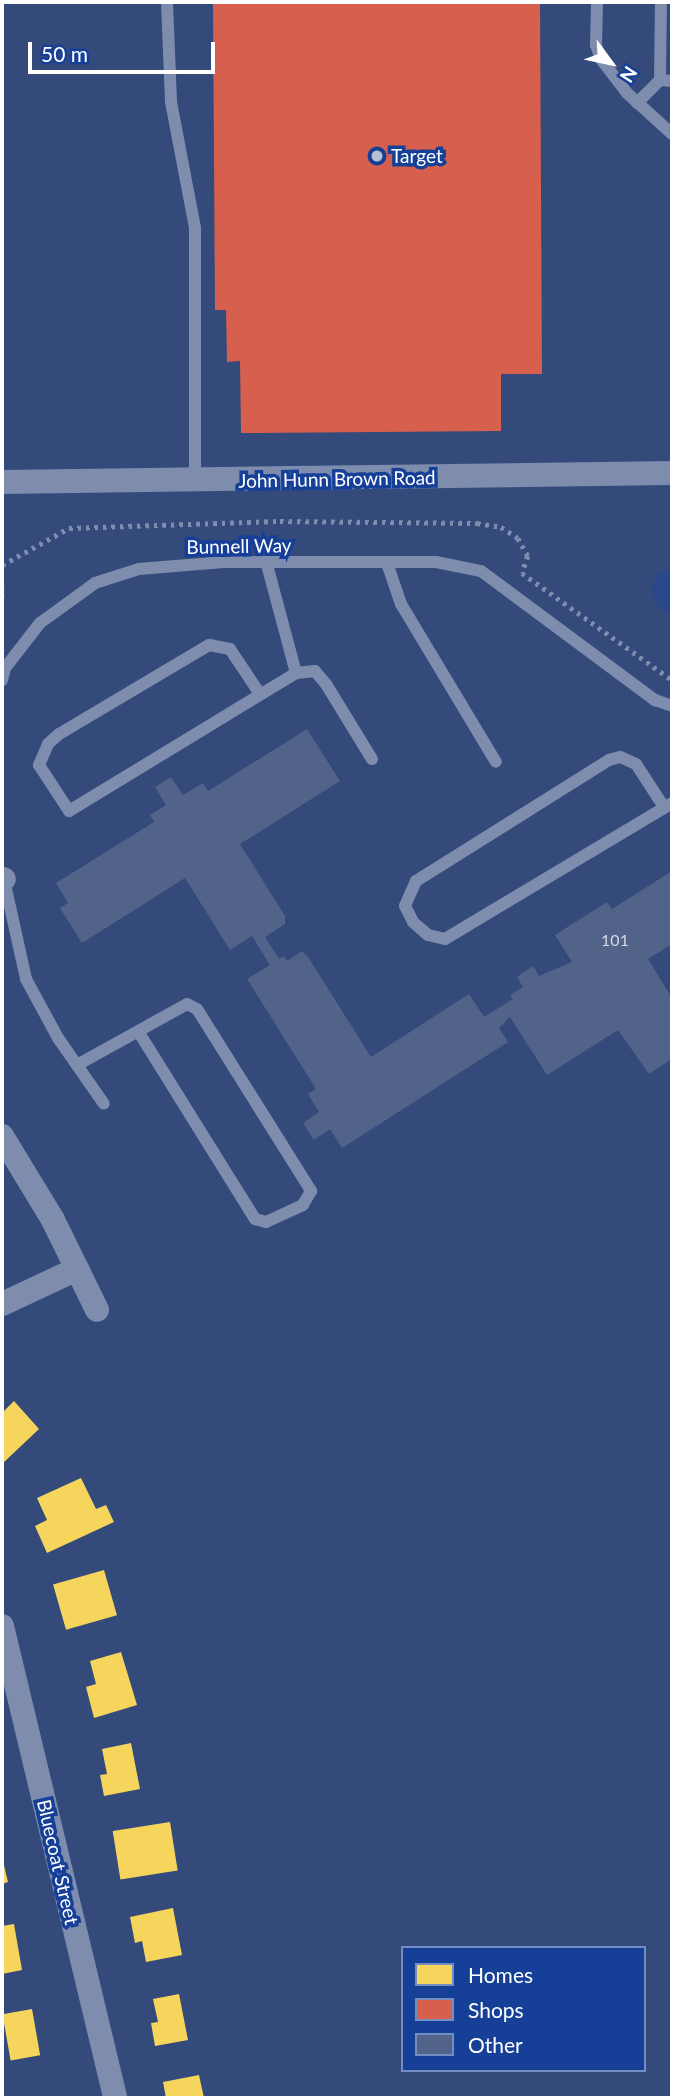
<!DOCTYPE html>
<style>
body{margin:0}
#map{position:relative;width:674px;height:2100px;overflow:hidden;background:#334a7b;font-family:Lato,sans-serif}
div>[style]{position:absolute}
.water>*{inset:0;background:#2a4789}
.homes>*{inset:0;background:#f6d55c;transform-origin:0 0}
.shops>*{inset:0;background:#d6604d}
.building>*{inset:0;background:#516389}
.path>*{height:4.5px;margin-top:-2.25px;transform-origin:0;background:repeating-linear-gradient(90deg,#7e8cad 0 3.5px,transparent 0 8.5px)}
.lane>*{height:12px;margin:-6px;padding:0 6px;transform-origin:6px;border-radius:6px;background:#7e8cad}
.street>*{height:24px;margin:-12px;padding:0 12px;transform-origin:12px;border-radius:12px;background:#7e8cad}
.dots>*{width:19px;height:19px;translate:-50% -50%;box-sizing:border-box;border:4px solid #164098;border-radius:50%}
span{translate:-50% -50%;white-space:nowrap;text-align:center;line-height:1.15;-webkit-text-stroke:7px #164098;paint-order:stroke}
.number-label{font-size:16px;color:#d4d8e2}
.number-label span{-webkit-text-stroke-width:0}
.poi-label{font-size:19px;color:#fff}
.left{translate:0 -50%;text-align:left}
.street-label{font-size:19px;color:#fff}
.frame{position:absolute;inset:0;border:4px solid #fff;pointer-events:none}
.legend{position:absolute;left:401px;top:1946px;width:245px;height:126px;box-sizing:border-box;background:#164098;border:2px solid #738cc1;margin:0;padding:9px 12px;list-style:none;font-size:21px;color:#fff}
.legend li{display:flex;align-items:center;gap:14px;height:35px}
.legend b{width:35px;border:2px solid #738cc1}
.north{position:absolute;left:576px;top:28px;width:70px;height:70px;-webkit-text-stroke:5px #164098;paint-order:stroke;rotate:123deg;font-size:19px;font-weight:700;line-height:28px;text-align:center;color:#fff}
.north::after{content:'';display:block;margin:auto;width:24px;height:32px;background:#fff;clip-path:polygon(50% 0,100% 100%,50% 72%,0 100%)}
.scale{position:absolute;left:28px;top:42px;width:187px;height:32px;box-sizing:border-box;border:4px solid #fff;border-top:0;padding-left:9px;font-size:21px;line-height:24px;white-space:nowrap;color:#fff;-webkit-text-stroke:5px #164098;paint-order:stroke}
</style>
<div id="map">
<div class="water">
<i style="clip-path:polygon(672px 568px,672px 615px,659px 607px,651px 590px,658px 574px)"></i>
</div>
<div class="homes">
<i style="clip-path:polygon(14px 1401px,39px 1429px,2px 1464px,2px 1413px)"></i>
<i style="clip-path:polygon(81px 1478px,96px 1509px,106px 1505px,114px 1522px,47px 1553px,35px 1526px,47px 1520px,37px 1498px)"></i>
<i style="left:104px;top:1570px;width:47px;height:53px;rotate:74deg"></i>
<i style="clip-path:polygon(121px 1652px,137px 1705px,94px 1718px,86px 1687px,96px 1684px,90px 1661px)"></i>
<i style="clip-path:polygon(131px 1743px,140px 1789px,104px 1796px,100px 1775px,107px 1774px,102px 1749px)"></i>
<i style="left:170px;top:1822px;width:49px;height:58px;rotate:81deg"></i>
<i style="clip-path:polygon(2px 1857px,8px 1882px,2px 1884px)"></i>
<i style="clip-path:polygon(173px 1908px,182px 1955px,146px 1962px,142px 1941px,135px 1943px,130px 1917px)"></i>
<i style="clip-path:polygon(14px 1924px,22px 1970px,2px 1974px,2px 1926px)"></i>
<i style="clip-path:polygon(179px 1994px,188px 2040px,155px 2046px,151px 2023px,158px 2022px,153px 1999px)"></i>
<i style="left:32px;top:2009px;width:47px;height:30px;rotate:80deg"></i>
<i style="clip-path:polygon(199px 2075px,204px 2098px,166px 2098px,163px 2082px)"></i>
</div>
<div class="shops">
<i style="clip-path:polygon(213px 2px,540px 2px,542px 374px,501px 374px,501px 431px,241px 433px,240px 361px,227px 362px,226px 310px,215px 310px)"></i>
</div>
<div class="building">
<i style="clip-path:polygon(307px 729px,340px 781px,240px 844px,285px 916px,285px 924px,265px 937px,279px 959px,284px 956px,287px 961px,302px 951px,308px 957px,371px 1057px,469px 994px,484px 1017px,513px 999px,510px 995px,523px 987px,517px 977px,533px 966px,539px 976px,572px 962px,555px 935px,607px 902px,612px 909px,672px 871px,672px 944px,648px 959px,672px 998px,672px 1059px,649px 1074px,618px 1030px,547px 1075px,510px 1017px,499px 1028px,508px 1042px,342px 1148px,330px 1129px,314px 1140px,303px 1123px,319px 1112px,308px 1094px,316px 1089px,247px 979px,270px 965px,252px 936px,230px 950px,185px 878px,82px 943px,60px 908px,68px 903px,56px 883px,154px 822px,150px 815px,166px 805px,155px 787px,171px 777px,183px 795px,203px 783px,208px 791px)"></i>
</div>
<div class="path">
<i style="left:2px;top:565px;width:77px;rotate:-28.9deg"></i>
<i style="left:69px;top:528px;width:211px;rotate:-1.9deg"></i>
<i style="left:280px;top:521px;width:197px;rotate:0.6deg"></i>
<i style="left:477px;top:523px;width:24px;rotate:9deg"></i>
<i style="left:501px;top:527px;width:20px;rotate:33deg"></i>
<i style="left:518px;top:538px;width:21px;rotate:61deg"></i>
<i style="left:528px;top:556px;width:18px;rotate:109deg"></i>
<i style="left:522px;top:573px;width:184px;rotate:35.5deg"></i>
<i style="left:2px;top:585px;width:12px;rotate:90deg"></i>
</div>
<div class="lane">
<i style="left:167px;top:2px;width:100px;rotate:87.7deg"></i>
<i style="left:171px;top:102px;width:128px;rotate:79.2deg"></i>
<i style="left:195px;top:228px;width:253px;rotate:90deg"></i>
<i style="left:597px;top:2px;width:43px;rotate:91.3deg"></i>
<i style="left:596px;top:45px;width:15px;rotate:70deg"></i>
<i style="left:601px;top:59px;width:43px;rotate:52.6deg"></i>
<i style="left:627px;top:93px;width:61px;rotate:42.3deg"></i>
<i style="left:660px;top:80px;width:78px;rotate:-89.3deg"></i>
<i style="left:637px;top:103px;width:33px;rotate:-45deg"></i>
<i style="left:660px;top:80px;width:12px;rotate:5deg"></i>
<i style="left:387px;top:563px;width:43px;rotate:71.1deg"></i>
<i style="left:401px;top:604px;width:184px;rotate:59deg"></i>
<i style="left:296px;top:673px;width:19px;rotate:-6deg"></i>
<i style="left:315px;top:671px;width:17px;rotate:50deg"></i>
<i style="left:326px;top:684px;width:88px;rotate:58.5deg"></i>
<i style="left:2px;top:680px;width:12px;rotate:-76deg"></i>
<i style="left:5px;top:668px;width:57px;rotate:-52.1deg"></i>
<i style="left:40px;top:623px;width:68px;rotate:-36deg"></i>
<i style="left:95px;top:583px;width:46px;rotate:-17.7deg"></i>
<i style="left:139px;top:569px;width:85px;rotate:-4.7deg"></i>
<i style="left:224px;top:562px;width:212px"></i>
<i style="left:436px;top:562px;width:46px;rotate:11.3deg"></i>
<i style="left:481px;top:571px;width:217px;rotate:36.6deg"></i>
<i style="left:655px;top:700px;width:18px;rotate:19deg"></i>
<i style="left:260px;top:694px;width:54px;rotate:-123.7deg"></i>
<i style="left:230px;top:649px;width:21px;rotate:-169deg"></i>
<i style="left:209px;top:645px;width:174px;rotate:149.3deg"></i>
<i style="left:59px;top:734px;width:15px;rotate:138deg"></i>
<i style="left:48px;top:744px;width:23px;rotate:113deg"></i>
<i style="left:39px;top:765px;width:55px;rotate:56.9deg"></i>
<i style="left:69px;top:811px;width:266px;rotate:-31.3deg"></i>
<i style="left:296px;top:673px;width:112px;rotate:-105deg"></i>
<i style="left:664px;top:807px;width:51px;rotate:-123.1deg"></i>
<i style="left:636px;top:764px;width:17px;rotate:-156deg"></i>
<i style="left:620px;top:757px;width:11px;rotate:165deg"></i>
<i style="left:609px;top:760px;width:228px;rotate:147.9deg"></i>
<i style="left:416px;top:881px;width:27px;rotate:114deg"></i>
<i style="left:405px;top:906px;width:18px;rotate:63deg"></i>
<i style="left:413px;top:922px;width:20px;rotate:41deg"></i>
<i style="left:428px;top:935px;width:17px;rotate:13deg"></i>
<i style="left:445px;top:939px;width:265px;rotate:-30.9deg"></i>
<i style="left:3px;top:875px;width:107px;rotate:77.5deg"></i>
<i style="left:26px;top:979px;width:67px;rotate:61.5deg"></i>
<i style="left:58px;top:1038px;width:80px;rotate:55.1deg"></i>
<i style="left:77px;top:1065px;width:126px;rotate:-29deg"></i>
<i style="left:187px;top:1004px;width:11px;rotate:27deg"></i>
<i style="left:197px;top:1009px;width:215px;rotate:57.9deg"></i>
<i style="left:311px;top:1191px;width:16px;rotate:120deg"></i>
<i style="left:303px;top:1205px;width:41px;rotate:155.3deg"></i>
<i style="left:266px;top:1222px;width:11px;rotate:-165deg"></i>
<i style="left:255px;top:1219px;width:221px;rotate:-121.9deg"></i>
</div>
<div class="street">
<i style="left:2px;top:482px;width:670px;rotate:-0.77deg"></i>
<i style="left:2px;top:880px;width:2px;rotate:-27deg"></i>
<i style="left:2px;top:1136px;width:98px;rotate:58.7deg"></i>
<i style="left:53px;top:1220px;width:100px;rotate:63.9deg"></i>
<i style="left:2px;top:1304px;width:83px;rotate:-25deg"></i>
<i style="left:2px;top:1626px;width:485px;rotate:76.5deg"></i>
</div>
<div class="dots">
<i style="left:377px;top:156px;background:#b8c0d1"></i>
</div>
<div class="number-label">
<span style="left:615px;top:940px">101</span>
</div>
<div class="poi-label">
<span class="left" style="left:391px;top:156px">Target</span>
</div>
<div class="street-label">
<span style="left:337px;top:479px;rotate:-1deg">John Hunn Brown Road</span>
<span style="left:239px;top:546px;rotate:-1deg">Bunnell Way</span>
<span style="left:58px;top:1862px;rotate:77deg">Bluecoat Street</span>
</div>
<div class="frame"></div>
<ul class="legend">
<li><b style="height:19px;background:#f6d55c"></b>Homes</li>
<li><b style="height:19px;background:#d6604d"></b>Shops</li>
<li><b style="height:19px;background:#516389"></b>Other</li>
</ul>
<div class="north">N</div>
<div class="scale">50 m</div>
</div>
